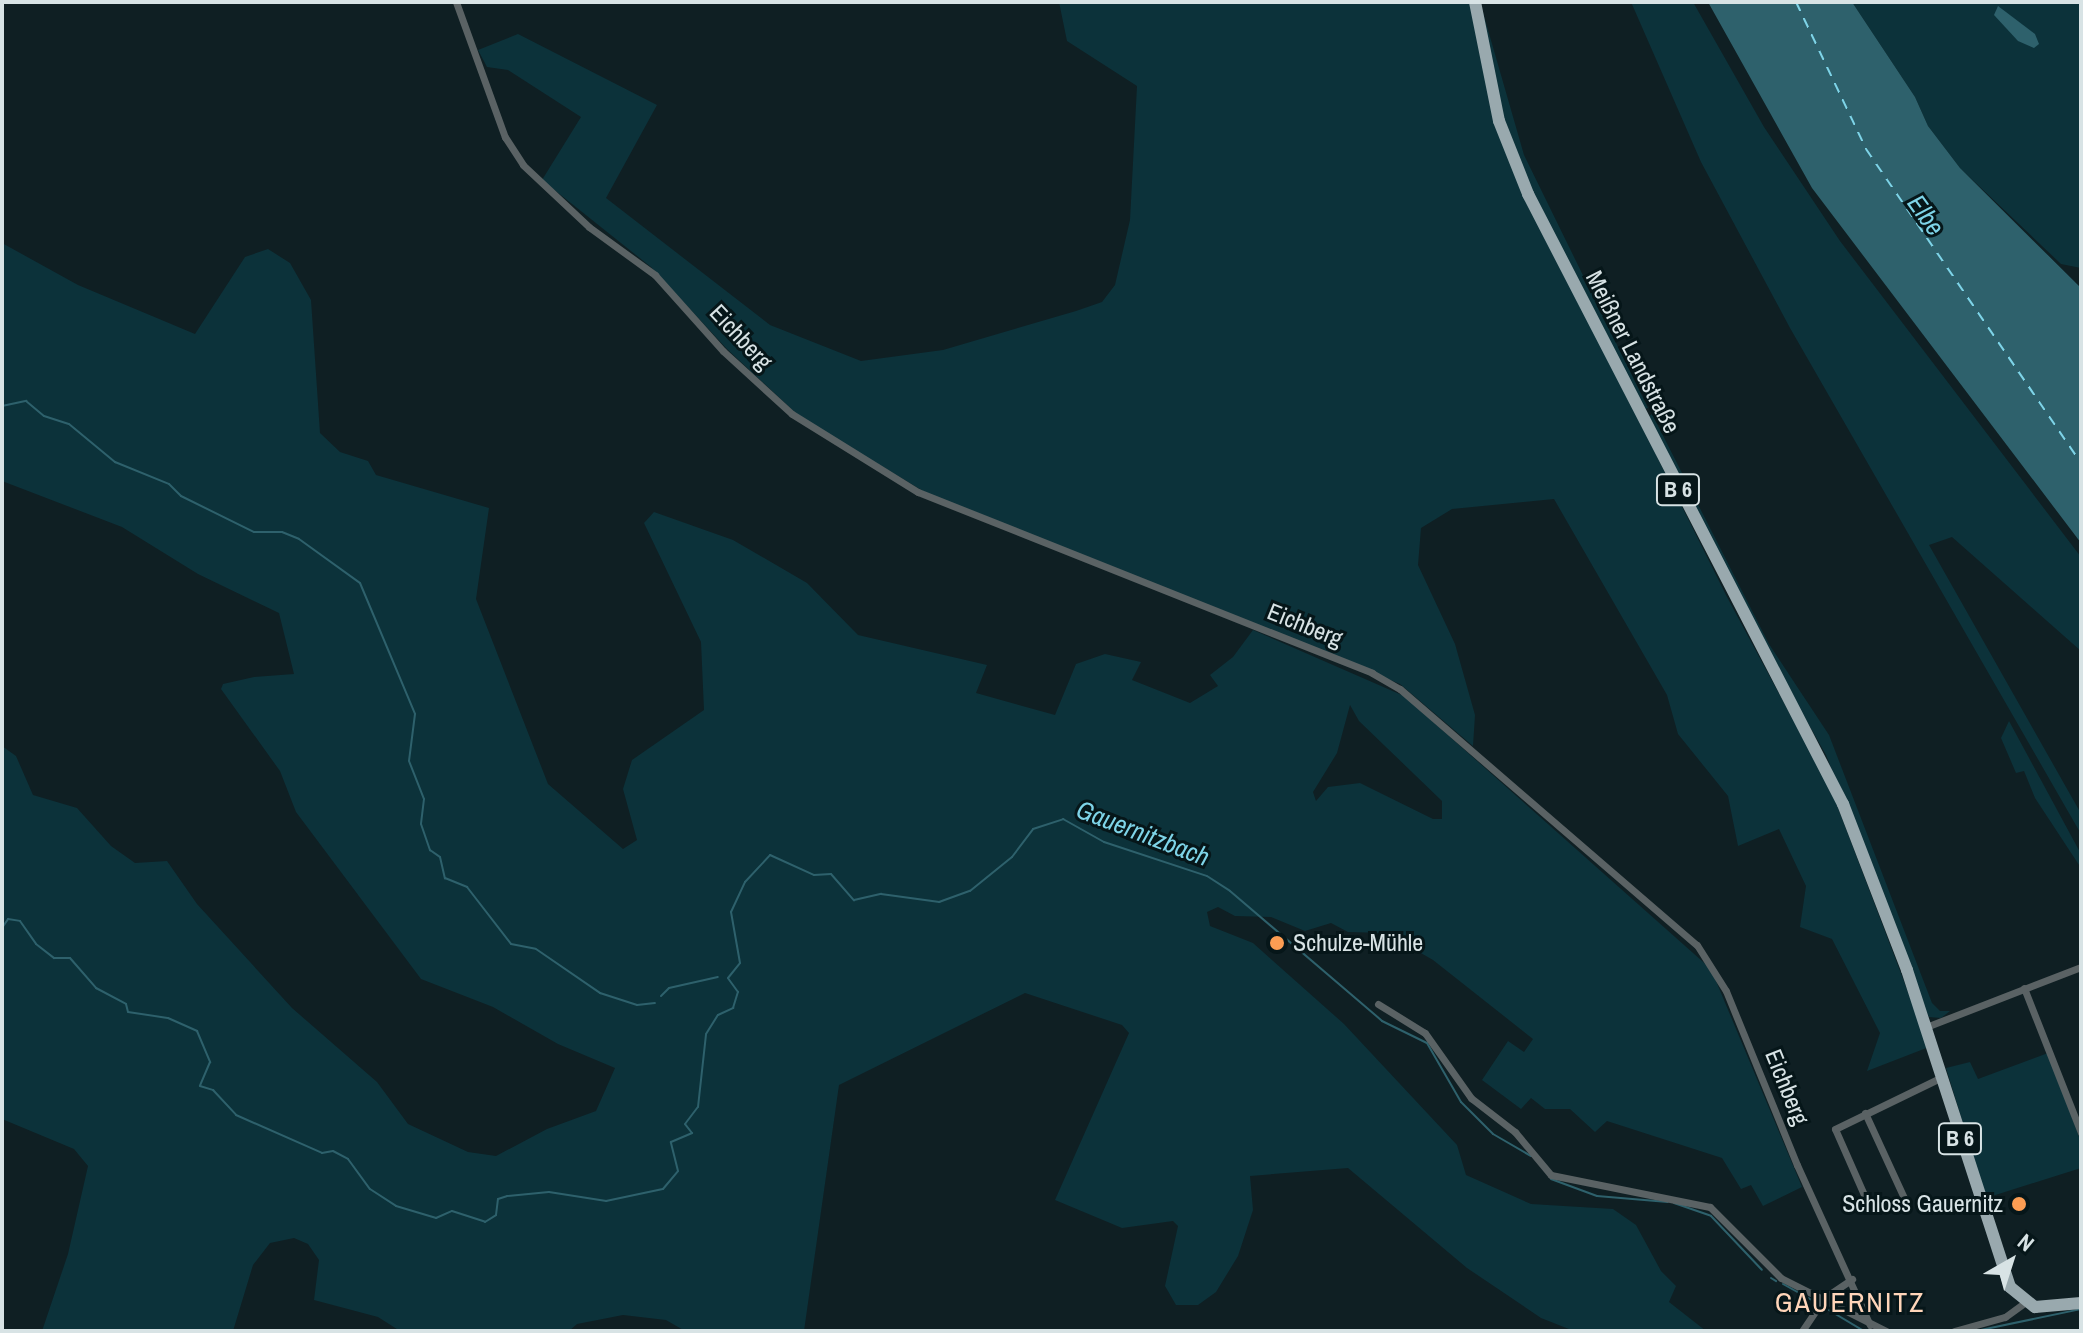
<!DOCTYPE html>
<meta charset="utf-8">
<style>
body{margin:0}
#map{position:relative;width:2083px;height:1333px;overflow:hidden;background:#0f1f23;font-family:"Archivo Narrow",sans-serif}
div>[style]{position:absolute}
.green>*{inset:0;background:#0c323a}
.water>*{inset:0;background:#2e616c}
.stream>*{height:2px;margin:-1px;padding:0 1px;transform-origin:1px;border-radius:1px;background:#2e616c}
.ferry>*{height:2px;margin-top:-1px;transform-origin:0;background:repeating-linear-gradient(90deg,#7ed4e8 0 10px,transparent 0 18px)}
.street>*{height:7px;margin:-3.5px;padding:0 3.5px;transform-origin:3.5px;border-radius:3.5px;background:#5a6264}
.primary>*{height:12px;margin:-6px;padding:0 6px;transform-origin:6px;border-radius:6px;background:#99a9ae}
.dots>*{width:22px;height:22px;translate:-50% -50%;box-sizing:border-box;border:4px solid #061619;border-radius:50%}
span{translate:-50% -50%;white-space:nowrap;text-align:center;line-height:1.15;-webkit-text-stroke:6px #061619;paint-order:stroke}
.shield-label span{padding:2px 6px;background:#061619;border:2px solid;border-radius:6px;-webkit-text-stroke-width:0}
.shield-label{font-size:22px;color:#d8e3e5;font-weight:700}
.street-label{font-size:24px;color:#d8e3e5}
.poi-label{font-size:24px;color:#d8e3e5}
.left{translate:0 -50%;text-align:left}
.right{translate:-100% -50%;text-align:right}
.water-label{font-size:26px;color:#7ed4e8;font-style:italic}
.quarter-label{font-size:28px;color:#ffd5b9;letter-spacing:2px}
.frame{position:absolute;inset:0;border:4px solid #d8e3e5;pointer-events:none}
.north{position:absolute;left:1971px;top:1221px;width:80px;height:80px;-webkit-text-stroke:6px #061619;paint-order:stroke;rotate:39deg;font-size:22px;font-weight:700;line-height:32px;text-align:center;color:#d8e3e5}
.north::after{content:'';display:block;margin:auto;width:28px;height:36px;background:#d8e3e5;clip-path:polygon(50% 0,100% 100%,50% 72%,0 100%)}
</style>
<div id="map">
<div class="green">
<i style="clip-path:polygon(1059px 2px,1470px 2px,1504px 149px,1727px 597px,1832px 792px,1929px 1047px,1867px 1071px,1880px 1033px,1832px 939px,1800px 927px,1806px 886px,1779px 829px,1738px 846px,1728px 796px,1678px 734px,1667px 695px,1554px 499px,1452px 509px,1421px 528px,1418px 565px,1455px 644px,1475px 715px,1473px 746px,1400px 684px,928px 494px,800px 417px,727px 349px,651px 267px,542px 180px,581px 117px,508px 70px,487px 67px,478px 50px,518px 34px,657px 105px,606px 198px,770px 325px,861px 361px,943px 350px,1076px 311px,1102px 302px,1115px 285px,1130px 220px,1137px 86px,1067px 41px)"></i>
<i style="clip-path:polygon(1480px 2px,1524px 155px,1648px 408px,1644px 409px,1537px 203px,1504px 120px)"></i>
<i style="clip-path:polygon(1631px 2px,1693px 2px,1764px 127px,1840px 241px,2081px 557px,2081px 651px,1952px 537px,1929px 545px,2079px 810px,2081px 834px,1790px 328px,1701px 162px)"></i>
<i style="clip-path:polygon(1852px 2px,2081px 2px,2081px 268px,2061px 264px,1960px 168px,1928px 126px,1915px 97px)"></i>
<i style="clip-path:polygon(evenodd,2px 243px,78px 285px,195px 334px,245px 257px,268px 249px,290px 263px,311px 300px,320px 433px,340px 452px,368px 461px,376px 475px,489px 508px,476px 599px,548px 784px,623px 849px,637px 840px,623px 789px,632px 760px,704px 710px,701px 642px,644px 523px,654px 512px,733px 540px,807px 583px,858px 635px,987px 665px,976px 693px,1055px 715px,1076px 664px,1105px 654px,1141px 662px,1132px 680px,1190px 703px,1218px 686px,1210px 675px,1233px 657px,1253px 630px,1404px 696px,1711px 969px,1802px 1187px,1763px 1206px,1751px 1185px,1741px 1189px,1722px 1158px,1607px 1121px,1595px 1132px,1570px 1109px,1545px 1109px,1531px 1098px,1521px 1109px,1482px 1080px,1508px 1041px,1524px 1052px,1533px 1039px,1433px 960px,1386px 933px,1348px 932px,1331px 923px,1305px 931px,1271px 917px,1235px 916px,1218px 907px,1207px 912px,1210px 926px,1253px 943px,1344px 1024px,1457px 1145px,1466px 1175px,1531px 1204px,1613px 1209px,1636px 1225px,1661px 1271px,1676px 1286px,1669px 1302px,1706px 1331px,1574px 1331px,1541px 1318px,1467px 1268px,1348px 1168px,1250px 1176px,1253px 1210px,1238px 1256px,1216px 1292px,1198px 1305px,1176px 1305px,1165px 1286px,1178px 1226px,1173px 1221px,1122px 1228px,1055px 1200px,1129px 1033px,1122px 1025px,1025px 993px,839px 1085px,804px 1331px,685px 1331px,666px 1320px,623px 1315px,577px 1324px,569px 1331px,400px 1331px,378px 1317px,314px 1300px,319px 1260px,308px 1244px,294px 1238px,270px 1243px,253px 1265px,233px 1331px,42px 1331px,68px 1254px,88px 1166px,74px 1149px,2px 1119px,2px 746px,16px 756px,33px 795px,77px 808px,111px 846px,135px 863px,167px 861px,197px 904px,292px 1008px,377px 1082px,408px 1124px,468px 1152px,496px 1156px,547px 1129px,596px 1111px,615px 1068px,558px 1044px,493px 1007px,421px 979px,296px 812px,280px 771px,221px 689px,223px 684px,254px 677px,294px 674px,279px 613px,198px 574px,122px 527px,2px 481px,2px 243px,1350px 705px,1359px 721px,1442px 801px,1442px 819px,1433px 819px,1360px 783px,1328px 787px,1316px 801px,1313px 792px,1337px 753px,1350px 705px)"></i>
<i style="clip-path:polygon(1652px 414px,1769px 644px,1829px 735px,1932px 1003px,1940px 1011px,1950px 1011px,1941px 1018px,1929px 1017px,1925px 1009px,1826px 755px,1762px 642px,1648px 417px)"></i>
<i style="clip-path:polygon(2009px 721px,2081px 854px,2081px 868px,2035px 798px,2024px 771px,2016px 773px,2001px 738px)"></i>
<i style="clip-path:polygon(2048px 1053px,2081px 1142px,2081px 1168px,1986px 1198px,1946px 1068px,1970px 1062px,1978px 1079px)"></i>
</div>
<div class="water">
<i style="clip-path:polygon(1708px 2px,1852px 2px,1915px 97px,1928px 126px,1960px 168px,2081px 288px,2081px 543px,1812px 188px)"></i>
<i style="clip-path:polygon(1998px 6px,2035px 34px,2039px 44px,2034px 48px,2018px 41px,1994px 15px)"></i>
</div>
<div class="stream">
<i style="left:2px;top:406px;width:25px;rotate:-12deg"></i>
<i style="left:26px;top:401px;width:23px;rotate:40deg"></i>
<i style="left:44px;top:416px;width:26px;rotate:18deg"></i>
<i style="left:69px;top:424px;width:60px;rotate:39.6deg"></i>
<i style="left:115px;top:462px;width:58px;rotate:22.2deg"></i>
<i style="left:169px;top:484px;width:17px;rotate:45deg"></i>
<i style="left:181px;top:496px;width:81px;rotate:26.3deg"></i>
<i style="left:254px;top:532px;width:28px"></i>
<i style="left:282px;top:532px;width:18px;rotate:22deg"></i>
<i style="left:299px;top:539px;width:75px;rotate:35.8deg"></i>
<i style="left:360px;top:583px;width:142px;rotate:67.2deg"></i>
<i style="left:415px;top:714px;width:47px;rotate:97.3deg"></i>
<i style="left:409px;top:761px;width:41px;rotate:68.5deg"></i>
<i style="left:424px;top:799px;width:25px;rotate:97deg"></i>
<i style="left:421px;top:824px;width:28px;rotate:71deg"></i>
<i style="left:430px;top:850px;width:12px;rotate:35deg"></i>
<i style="left:440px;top:857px;width:22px;rotate:77deg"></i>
<i style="left:445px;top:878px;width:24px;rotate:22deg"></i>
<i style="left:467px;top:887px;width:72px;rotate:52.3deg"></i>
<i style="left:511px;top:944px;width:25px;rotate:11deg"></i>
<i style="left:536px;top:949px;width:78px;rotate:34.5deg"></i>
<i style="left:600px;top:993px;width:39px;rotate:18deg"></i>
<i style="left:637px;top:1005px;width:18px;rotate:-6deg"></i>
<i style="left:2px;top:928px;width:11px;rotate:-56deg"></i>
<i style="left:8px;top:919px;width:12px;rotate:9deg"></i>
<i style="left:20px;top:921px;width:28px;rotate:55deg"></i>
<i style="left:36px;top:944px;width:23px;rotate:38deg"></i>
<i style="left:54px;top:958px;width:16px"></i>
<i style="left:70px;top:958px;width:40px;rotate:49deg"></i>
<i style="left:96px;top:988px;width:34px;rotate:28deg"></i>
<i style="left:126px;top:1004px;width:8px;rotate:76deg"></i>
<i style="left:128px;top:1012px;width:40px;rotate:8.5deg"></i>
<i style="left:168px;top:1018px;width:32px;rotate:24deg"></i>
<i style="left:197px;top:1031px;width:34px;rotate:67deg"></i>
<i style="left:210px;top:1062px;width:26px;rotate:113deg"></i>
<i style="left:200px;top:1086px;width:14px;rotate:17deg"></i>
<i style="left:213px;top:1090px;width:34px;rotate:47deg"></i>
<i style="left:236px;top:1115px;width:94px;rotate:23.8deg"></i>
<i style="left:322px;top:1153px;width:11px;rotate:-10deg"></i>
<i style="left:333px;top:1151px;width:17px;rotate:28deg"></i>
<i style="left:348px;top:1159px;width:37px;rotate:54deg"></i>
<i style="left:370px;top:1189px;width:31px;rotate:33deg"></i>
<i style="left:396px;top:1206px;width:42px;rotate:16.7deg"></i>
<i style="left:436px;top:1218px;width:17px;rotate:-24deg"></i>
<i style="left:452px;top:1211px;width:35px;rotate:18deg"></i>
<i style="left:485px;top:1222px;width:13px;rotate:-32deg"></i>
<i style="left:496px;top:1215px;width:16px;rotate:-83deg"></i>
<i style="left:498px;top:1199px;width:9px;rotate:-18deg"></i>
<i style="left:507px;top:1196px;width:42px;rotate:-5.4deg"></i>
<i style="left:549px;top:1192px;width:58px;rotate:9deg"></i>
<i style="left:606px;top:1201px;width:58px;rotate:-11.9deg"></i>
<i style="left:663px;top:1189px;width:23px;rotate:-50deg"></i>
<i style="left:678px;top:1171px;width:30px;rotate:-104deg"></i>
<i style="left:671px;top:1142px;width:23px;rotate:-23deg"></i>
<i style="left:692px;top:1133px;width:11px;rotate:-128deg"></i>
<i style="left:685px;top:1124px;width:21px;rotate:-53deg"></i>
<i style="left:698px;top:1107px;width:73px;rotate:-83.7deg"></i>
<i style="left:706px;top:1034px;width:22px;rotate:-58deg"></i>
<i style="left:718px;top:1015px;width:17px;rotate:-25deg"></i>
<i style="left:733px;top:1008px;width:17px;rotate:-73deg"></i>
<i style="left:738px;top:992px;width:17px;rotate:-126deg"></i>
<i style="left:728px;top:978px;width:19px;rotate:-51deg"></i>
<i style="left:740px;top:963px;width:52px;rotate:-100deg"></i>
<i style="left:731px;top:912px;width:33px;rotate:-65deg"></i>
<i style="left:745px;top:882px;width:37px;rotate:-47deg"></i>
<i style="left:770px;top:855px;width:48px;rotate:24.4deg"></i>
<i style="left:814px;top:875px;width:17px;rotate:-3deg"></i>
<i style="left:831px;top:874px;width:35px;rotate:49deg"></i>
<i style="left:854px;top:900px;width:28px;rotate:-13deg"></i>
<i style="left:881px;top:894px;width:59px;rotate:7.9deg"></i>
<i style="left:939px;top:902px;width:33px;rotate:-20deg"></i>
<i style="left:970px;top:891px;width:54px;rotate:-39deg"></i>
<i style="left:1012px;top:857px;width:35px;rotate:-53deg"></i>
<i style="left:1033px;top:829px;width:32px;rotate:-18deg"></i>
<i style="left:1063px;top:819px;width:47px;rotate:29.3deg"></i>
<i style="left:1104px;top:842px;width:108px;rotate:18.3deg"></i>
<i style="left:1207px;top:876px;width:27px;rotate:33deg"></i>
<i style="left:1230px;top:891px;width:200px;rotate:40.5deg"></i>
<i style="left:1382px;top:1021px;width:50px;rotate:26.1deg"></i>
<i style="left:1427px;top:1043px;width:68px;rotate:60deg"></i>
<i style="left:1461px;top:1102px;width:45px;rotate:45deg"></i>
<i style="left:1493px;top:1134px;width:44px;rotate:30.1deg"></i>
<i style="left:661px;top:996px;width:11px;rotate:-45deg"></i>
<i style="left:669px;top:988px;width:50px;rotate:-12.7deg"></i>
<i style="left:1551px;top:1179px;width:49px;rotate:20.3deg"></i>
<i style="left:1597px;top:1196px;width:71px;rotate:4.8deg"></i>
<i style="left:1674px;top:1203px;width:39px;rotate:19deg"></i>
<i style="left:1711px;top:1216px;width:74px;rotate:46.6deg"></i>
<i style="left:1771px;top:1278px;width:6px;rotate:31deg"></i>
<i style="left:1783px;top:1284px;width:39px;rotate:29deg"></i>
<i style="left:1822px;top:1306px;width:49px;rotate:30.8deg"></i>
<i style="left:1976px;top:1331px;width:107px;rotate:-11.8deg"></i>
</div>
<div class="ferry">
<i style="left:1796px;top:2px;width:163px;rotate:64.5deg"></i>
<i style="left:1866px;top:149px;width:381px;rotate:55.6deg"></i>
</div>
<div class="street">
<i style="left:456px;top:2px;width:144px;rotate:70.1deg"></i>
<i style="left:505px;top:137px;width:33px;rotate:57deg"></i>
<i style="left:523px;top:165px;width:91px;rotate:43.2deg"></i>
<i style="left:589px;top:227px;width:82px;rotate:36deg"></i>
<i style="left:655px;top:275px;width:102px;rotate:48.2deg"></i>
<i style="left:723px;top:351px;width:93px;rotate:42.4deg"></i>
<i style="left:792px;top:414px;width:148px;rotate:31.8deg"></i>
<i style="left:918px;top:492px;width:489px;rotate:21.7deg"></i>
<i style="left:1372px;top:673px;width:32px;rotate:30deg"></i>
<i style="left:1400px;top:689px;width:392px;rotate:40.8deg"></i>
<i style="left:1697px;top:945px;width:54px;rotate:57.8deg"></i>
<i style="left:1726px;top:991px;width:188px;rotate:67.8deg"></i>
<i style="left:1797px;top:1165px;width:176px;rotate:65.5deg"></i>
<i style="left:2024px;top:988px;width:156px;rotate:68.5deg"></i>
<i style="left:1378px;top:1004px;width:55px;rotate:31.7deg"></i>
<i style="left:1425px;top:1033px;width:80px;rotate:54.7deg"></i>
<i style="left:1471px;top:1098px;width:56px;rotate:37.7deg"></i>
<i style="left:1515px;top:1132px;width:56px;rotate:50.1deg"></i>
<i style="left:1551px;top:1175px;width:162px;rotate:11.4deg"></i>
<i style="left:1710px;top:1207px;width:100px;rotate:45deg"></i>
<i style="left:1781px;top:1278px;width:118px;rotate:26.8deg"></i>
<i style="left:1926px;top:1027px;width:166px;rotate:-21.2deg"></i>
<i style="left:1865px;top:1113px;width:96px;rotate:65.3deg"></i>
<i style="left:1869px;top:1206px;width:84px;rotate:-113.8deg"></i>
<i style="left:1835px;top:1129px;width:119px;rotate:-25.9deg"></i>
<i style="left:1802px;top:1331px;width:40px;rotate:-56deg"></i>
<i style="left:1824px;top:1298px;width:34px;rotate:-34deg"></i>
<i style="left:1954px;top:1331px;width:53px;rotate:-15.4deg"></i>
<i style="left:2005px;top:1317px;width:24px;rotate:-36deg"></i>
</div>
<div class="primary">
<i style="left:1475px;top:2px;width:121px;rotate:78.6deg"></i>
<i style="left:1499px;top:121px;width:79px;rotate:68.3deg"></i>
<i style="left:1528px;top:194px;width:687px;rotate:62.69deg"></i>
<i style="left:1843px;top:804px;width:178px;rotate:68.9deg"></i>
<i style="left:1907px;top:970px;width:333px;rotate:72deg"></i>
<i style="left:2010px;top:1287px;width:32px;rotate:39deg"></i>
<i style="left:2035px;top:1307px;width:46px;rotate:-5deg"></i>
</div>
<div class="dots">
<i style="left:1277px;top:943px;background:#fc9d53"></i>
<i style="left:2019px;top:1204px;background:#fc9d53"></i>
</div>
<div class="shield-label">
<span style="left:1678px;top:490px">B 6</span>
<span style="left:1960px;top:1139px">B 6</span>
</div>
<div class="street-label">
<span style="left:741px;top:337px;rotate:47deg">Eichberg</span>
<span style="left:1633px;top:352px;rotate:63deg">Meißner Landstraße</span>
<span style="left:1305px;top:625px;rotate:22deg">Eichberg</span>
<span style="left:1787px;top:1087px;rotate:68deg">Eichberg</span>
</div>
<div class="poi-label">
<span class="left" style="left:1293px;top:943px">Schulze-Mühle</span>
<span class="right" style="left:2003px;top:1204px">Schloss Gauernitz</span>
</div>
<div class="water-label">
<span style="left:1926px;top:215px;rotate:54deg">Elbe</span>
<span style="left:1143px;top:833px;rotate:21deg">Gauernitzbach</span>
</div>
<div class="quarter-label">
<span style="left:1850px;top:1302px">GAUERNITZ</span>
</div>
<div class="frame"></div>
<div class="north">N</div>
</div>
